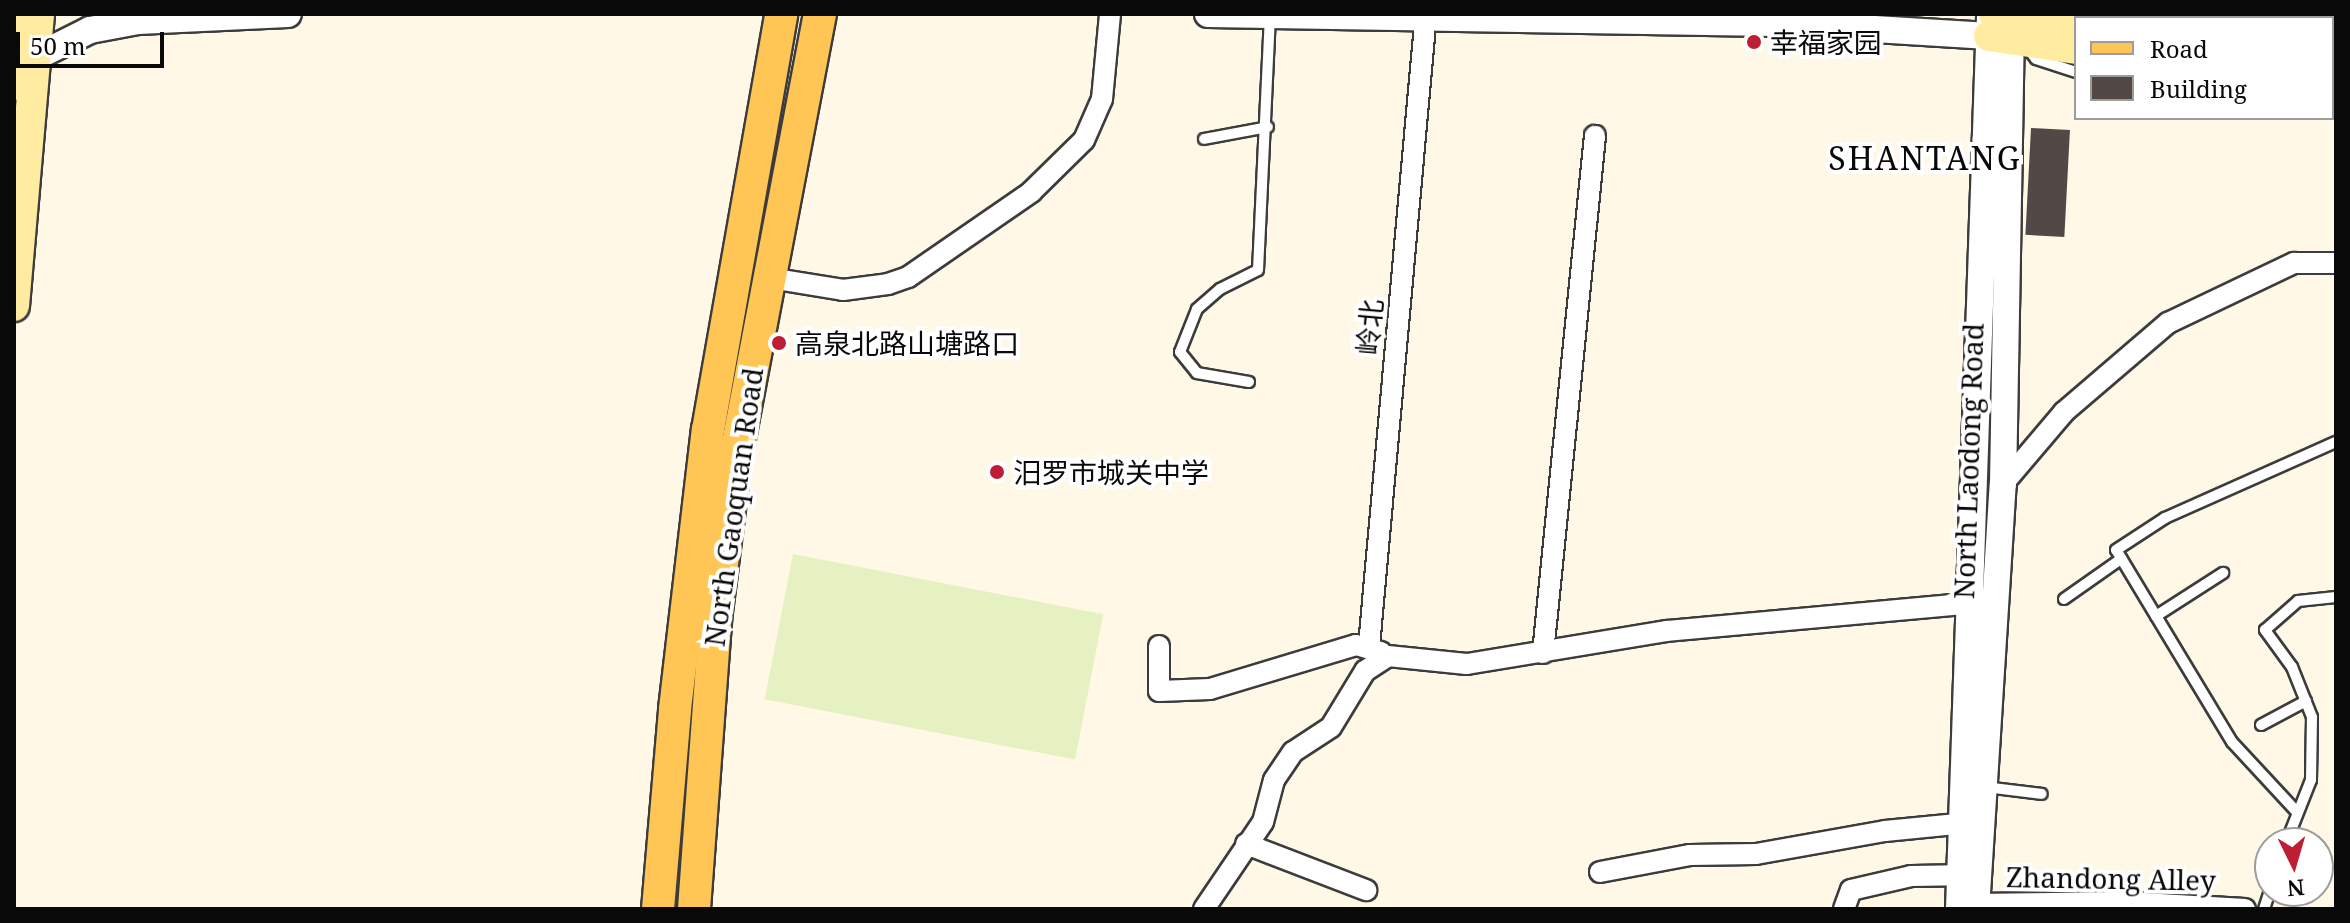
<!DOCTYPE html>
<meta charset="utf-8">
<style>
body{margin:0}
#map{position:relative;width:2350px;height:923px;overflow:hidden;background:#fff8e6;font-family:"Noto Serif","Noto Sans SC",serif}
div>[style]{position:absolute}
.pitch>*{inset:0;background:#e5f1c1;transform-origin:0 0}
.building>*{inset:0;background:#524946;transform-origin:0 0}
.roads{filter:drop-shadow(2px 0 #3c3c3c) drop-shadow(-2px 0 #3c3c3c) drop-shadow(0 2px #3c3c3c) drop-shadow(0 -2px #3c3c3c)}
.service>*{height:10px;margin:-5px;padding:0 5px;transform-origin:5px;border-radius:5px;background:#fff}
.minor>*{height:20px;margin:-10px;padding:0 10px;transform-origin:10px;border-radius:10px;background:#fff}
.tertiary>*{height:26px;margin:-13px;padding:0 13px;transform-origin:13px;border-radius:13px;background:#fff}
.secondary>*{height:30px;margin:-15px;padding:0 15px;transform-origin:15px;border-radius:15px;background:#ffeca1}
.primary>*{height:32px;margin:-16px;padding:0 16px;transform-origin:16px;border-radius:16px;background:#ffc656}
.dots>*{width:22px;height:22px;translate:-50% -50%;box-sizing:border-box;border:4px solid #fff;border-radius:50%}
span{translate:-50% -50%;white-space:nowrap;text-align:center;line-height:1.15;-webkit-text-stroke:8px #fff;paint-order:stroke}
.poi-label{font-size:28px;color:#090909}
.left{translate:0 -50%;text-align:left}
.street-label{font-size:28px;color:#090909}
.quarter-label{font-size:32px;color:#090909;letter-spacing:2px}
.frame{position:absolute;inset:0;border:16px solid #090909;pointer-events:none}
.legend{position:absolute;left:2074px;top:16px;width:260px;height:104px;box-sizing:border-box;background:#fff;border:2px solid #9d9d9d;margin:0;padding:10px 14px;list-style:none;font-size:24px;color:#090909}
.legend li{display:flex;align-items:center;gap:16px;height:40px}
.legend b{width:40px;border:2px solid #9d9d9d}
.north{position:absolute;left:2254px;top:827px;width:80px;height:80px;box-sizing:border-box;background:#fff;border:2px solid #9d9d9d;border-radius:50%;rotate:175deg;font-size:22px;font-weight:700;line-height:32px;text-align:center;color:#090909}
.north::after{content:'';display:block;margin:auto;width:28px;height:36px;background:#be1d34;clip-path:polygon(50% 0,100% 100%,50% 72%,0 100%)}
.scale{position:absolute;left:16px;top:32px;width:148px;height:36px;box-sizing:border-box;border:4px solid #090909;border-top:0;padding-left:10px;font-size:24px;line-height:28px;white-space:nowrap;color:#090909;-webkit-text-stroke:6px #fff;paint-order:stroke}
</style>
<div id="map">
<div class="pitch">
<i style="left:793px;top:554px;width:316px;height:148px;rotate:11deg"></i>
</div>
<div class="building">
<i style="left:2031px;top:128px;width:39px;height:107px;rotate:3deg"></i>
</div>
<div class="roads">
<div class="service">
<i style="left:2187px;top:14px;width:31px;rotate:7deg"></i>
<i style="left:2332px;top:33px;width:4px"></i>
<i style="left:2029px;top:50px;width:11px;rotate:52deg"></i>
<i style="left:2036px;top:59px;width:42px;rotate:18deg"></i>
<i style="left:2332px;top:109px;width:4px;rotate:14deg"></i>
<i style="left:1204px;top:139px;width:65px;rotate:-10.6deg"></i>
<i style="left:1249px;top:382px;width:53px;rotate:-170.2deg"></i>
<i style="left:1197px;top:373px;width:27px;rotate:-129deg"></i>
<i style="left:1180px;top:352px;width:46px;rotate:-68.4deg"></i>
<i style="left:1197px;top:309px;width:30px;rotate:-41deg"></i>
<i style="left:1220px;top:289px;width:42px;rotate:-26.6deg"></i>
<i style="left:1258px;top:270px;width:253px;rotate:-87.3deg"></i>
<i style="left:2064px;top:599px;width:70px;rotate:-35.1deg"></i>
<i style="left:2156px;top:616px;width:80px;rotate:-32.7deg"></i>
<i style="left:2261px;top:725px;width:51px;rotate:-28.1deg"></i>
<i style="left:1985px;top:787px;width:57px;rotate:7deg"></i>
<i style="left:2296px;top:811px;width:94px;rotate:-132.8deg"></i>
<i style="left:2232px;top:742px;width:224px;rotate:-121.1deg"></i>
<i style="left:2116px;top:550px;width:59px;rotate:-33.1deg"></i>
<i style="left:2165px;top:518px;width:187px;rotate:-24deg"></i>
<i style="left:2286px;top:843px;width:68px;rotate:-68.4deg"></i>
<i style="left:2311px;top:780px;width:63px;rotate:-89.1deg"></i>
<i style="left:2312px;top:717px;width:54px;rotate:-111.8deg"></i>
<i style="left:2292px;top:667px;width:46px;rotate:-126.1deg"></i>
<i style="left:2265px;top:630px;width:44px;rotate:-41.3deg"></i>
<i style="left:2298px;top:601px;width:38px;rotate:-6deg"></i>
<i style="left:2264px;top:909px;width:19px;rotate:-72deg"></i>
</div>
<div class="minor">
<i style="left:770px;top:278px;width:74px;rotate:9.3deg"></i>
<i style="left:843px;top:290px;width:45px;rotate:-7.6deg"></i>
<i style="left:888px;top:284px;width:21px;rotate:-19deg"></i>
<i style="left:908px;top:277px;width:150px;rotate:-34.6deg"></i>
<i style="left:1031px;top:192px;width:74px;rotate:-44.5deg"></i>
<i style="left:1084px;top:140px;width:45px;rotate:-66.3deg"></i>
<i style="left:1102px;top:99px;width:85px;rotate:-84.6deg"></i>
<i style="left:2003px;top:484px;width:94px;rotate:-49.7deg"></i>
<i style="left:2064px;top:412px;width:137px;rotate:-40.6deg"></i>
<i style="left:2168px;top:323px;width:140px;rotate:-25.5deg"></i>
<i style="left:2294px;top:263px;width:42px"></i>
<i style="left:1159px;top:646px;width:45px;rotate:90deg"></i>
<i style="left:1159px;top:691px;width:51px;rotate:-2.2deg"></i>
<i style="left:1210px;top:689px;width:152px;rotate:-16.8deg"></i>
<i style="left:1356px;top:645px;width:26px;rotate:16deg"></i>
<i style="left:1369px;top:646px;width:635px;rotate:-84.85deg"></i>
<i style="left:1543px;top:653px;width:520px;rotate:-84.26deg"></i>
<i style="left:1246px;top:844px;width:129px;rotate:21deg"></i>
<i style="left:1600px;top:872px;width:92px;rotate:-10.7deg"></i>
<i style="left:1690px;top:855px;width:66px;rotate:-0.9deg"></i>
<i style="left:1756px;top:854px;width:131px;rotate:-10.1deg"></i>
<i style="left:1885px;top:831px;width:91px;rotate:-5.6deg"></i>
<i style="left:1976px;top:904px;width:149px;rotate:-0.8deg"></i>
<i style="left:2125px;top:902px;width:120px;rotate:3.3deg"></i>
<i style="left:1204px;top:909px;width:105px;rotate:-55.9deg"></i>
<i style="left:1263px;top:822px;width:43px;rotate:-75.3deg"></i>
<i style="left:1274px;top:780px;width:34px;rotate:-56deg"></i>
<i style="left:1293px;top:752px;width:45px;rotate:-33.3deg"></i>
<i style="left:1331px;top:727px;width:66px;rotate:-58.7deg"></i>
<i style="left:1365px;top:671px;width:27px;rotate:-33deg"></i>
<i style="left:1388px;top:656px;width:79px;rotate:5.8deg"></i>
<i style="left:1467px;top:664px;width:203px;rotate:-9.4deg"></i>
<i style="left:1667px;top:631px;width:318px;rotate:-5.2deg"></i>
<i style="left:1844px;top:909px;width:20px;rotate:-70deg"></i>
<i style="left:1851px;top:890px;width:62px;rotate:-13.1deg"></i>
<i style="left:1911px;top:876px;width:62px;rotate:-0.9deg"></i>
</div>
<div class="tertiary">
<i style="left:1208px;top:14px;width:569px;rotate:0.91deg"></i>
<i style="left:1777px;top:23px;width:212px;rotate:3.5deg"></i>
<i style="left:20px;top:65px;width:78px;rotate:-26.6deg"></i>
<i style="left:90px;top:30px;width:49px;rotate:-10.6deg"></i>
<i style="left:138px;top:21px;width:150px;rotate:-2.7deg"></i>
<i style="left:1959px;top:909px;width:893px;rotate:-88.01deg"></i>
<i style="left:1976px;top:909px;width:426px;rotate:-86.4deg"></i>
<i style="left:2003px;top:484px;width:466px;rotate:-89deg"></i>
</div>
<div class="secondary">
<i style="left:1994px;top:14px;width:82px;rotate:4.9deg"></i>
<i style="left:1989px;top:36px;width:88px;rotate:8.5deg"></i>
<i style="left:2332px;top:58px;width:4px"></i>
<i style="left:14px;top:85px;width:71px;rotate:-85.2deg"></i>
<i style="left:2332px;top:86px;width:4px"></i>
<i style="left:14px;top:306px;width:293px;rotate:-85.1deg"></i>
</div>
<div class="primary">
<i style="left:658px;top:909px;width:201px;rotate:-85.1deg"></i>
<i style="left:675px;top:709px;width:281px;rotate:-83.3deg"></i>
<i style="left:708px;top:430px;width:422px;rotate:-80deg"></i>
<i style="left:694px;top:909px;width:298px;rotate:-85.8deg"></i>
<i style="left:716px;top:612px;width:159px;rotate:-82.8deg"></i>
<i style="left:736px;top:454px;width:448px;rotate:-79.2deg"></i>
</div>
</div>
<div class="dots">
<i style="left:1754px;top:42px;background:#be1d34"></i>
<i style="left:779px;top:343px;background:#be1d34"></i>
<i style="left:997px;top:472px;background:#be1d34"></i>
</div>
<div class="poi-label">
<span class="left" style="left:1770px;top:42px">幸福家园</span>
<span class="left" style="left:795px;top:343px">高泉北路山塘路口</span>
<span class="left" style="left:1013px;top:472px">汨罗市城关中学</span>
</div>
<div class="street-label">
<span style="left:1369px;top:327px;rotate:-85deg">岭北</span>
<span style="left:1968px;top:461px;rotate:-88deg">North Laodong Road</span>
<span style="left:733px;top:507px;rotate:-82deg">North Gaoquan Road</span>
<span style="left:2111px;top:878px;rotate:1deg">Zhandong Alley</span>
</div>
<div class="quarter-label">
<span style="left:1925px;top:158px">SHANTANG</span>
</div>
<div class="frame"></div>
<ul class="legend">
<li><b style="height:10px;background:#ffc656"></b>Road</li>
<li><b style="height:22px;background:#524946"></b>Building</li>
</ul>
<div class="north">N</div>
<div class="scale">50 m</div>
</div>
